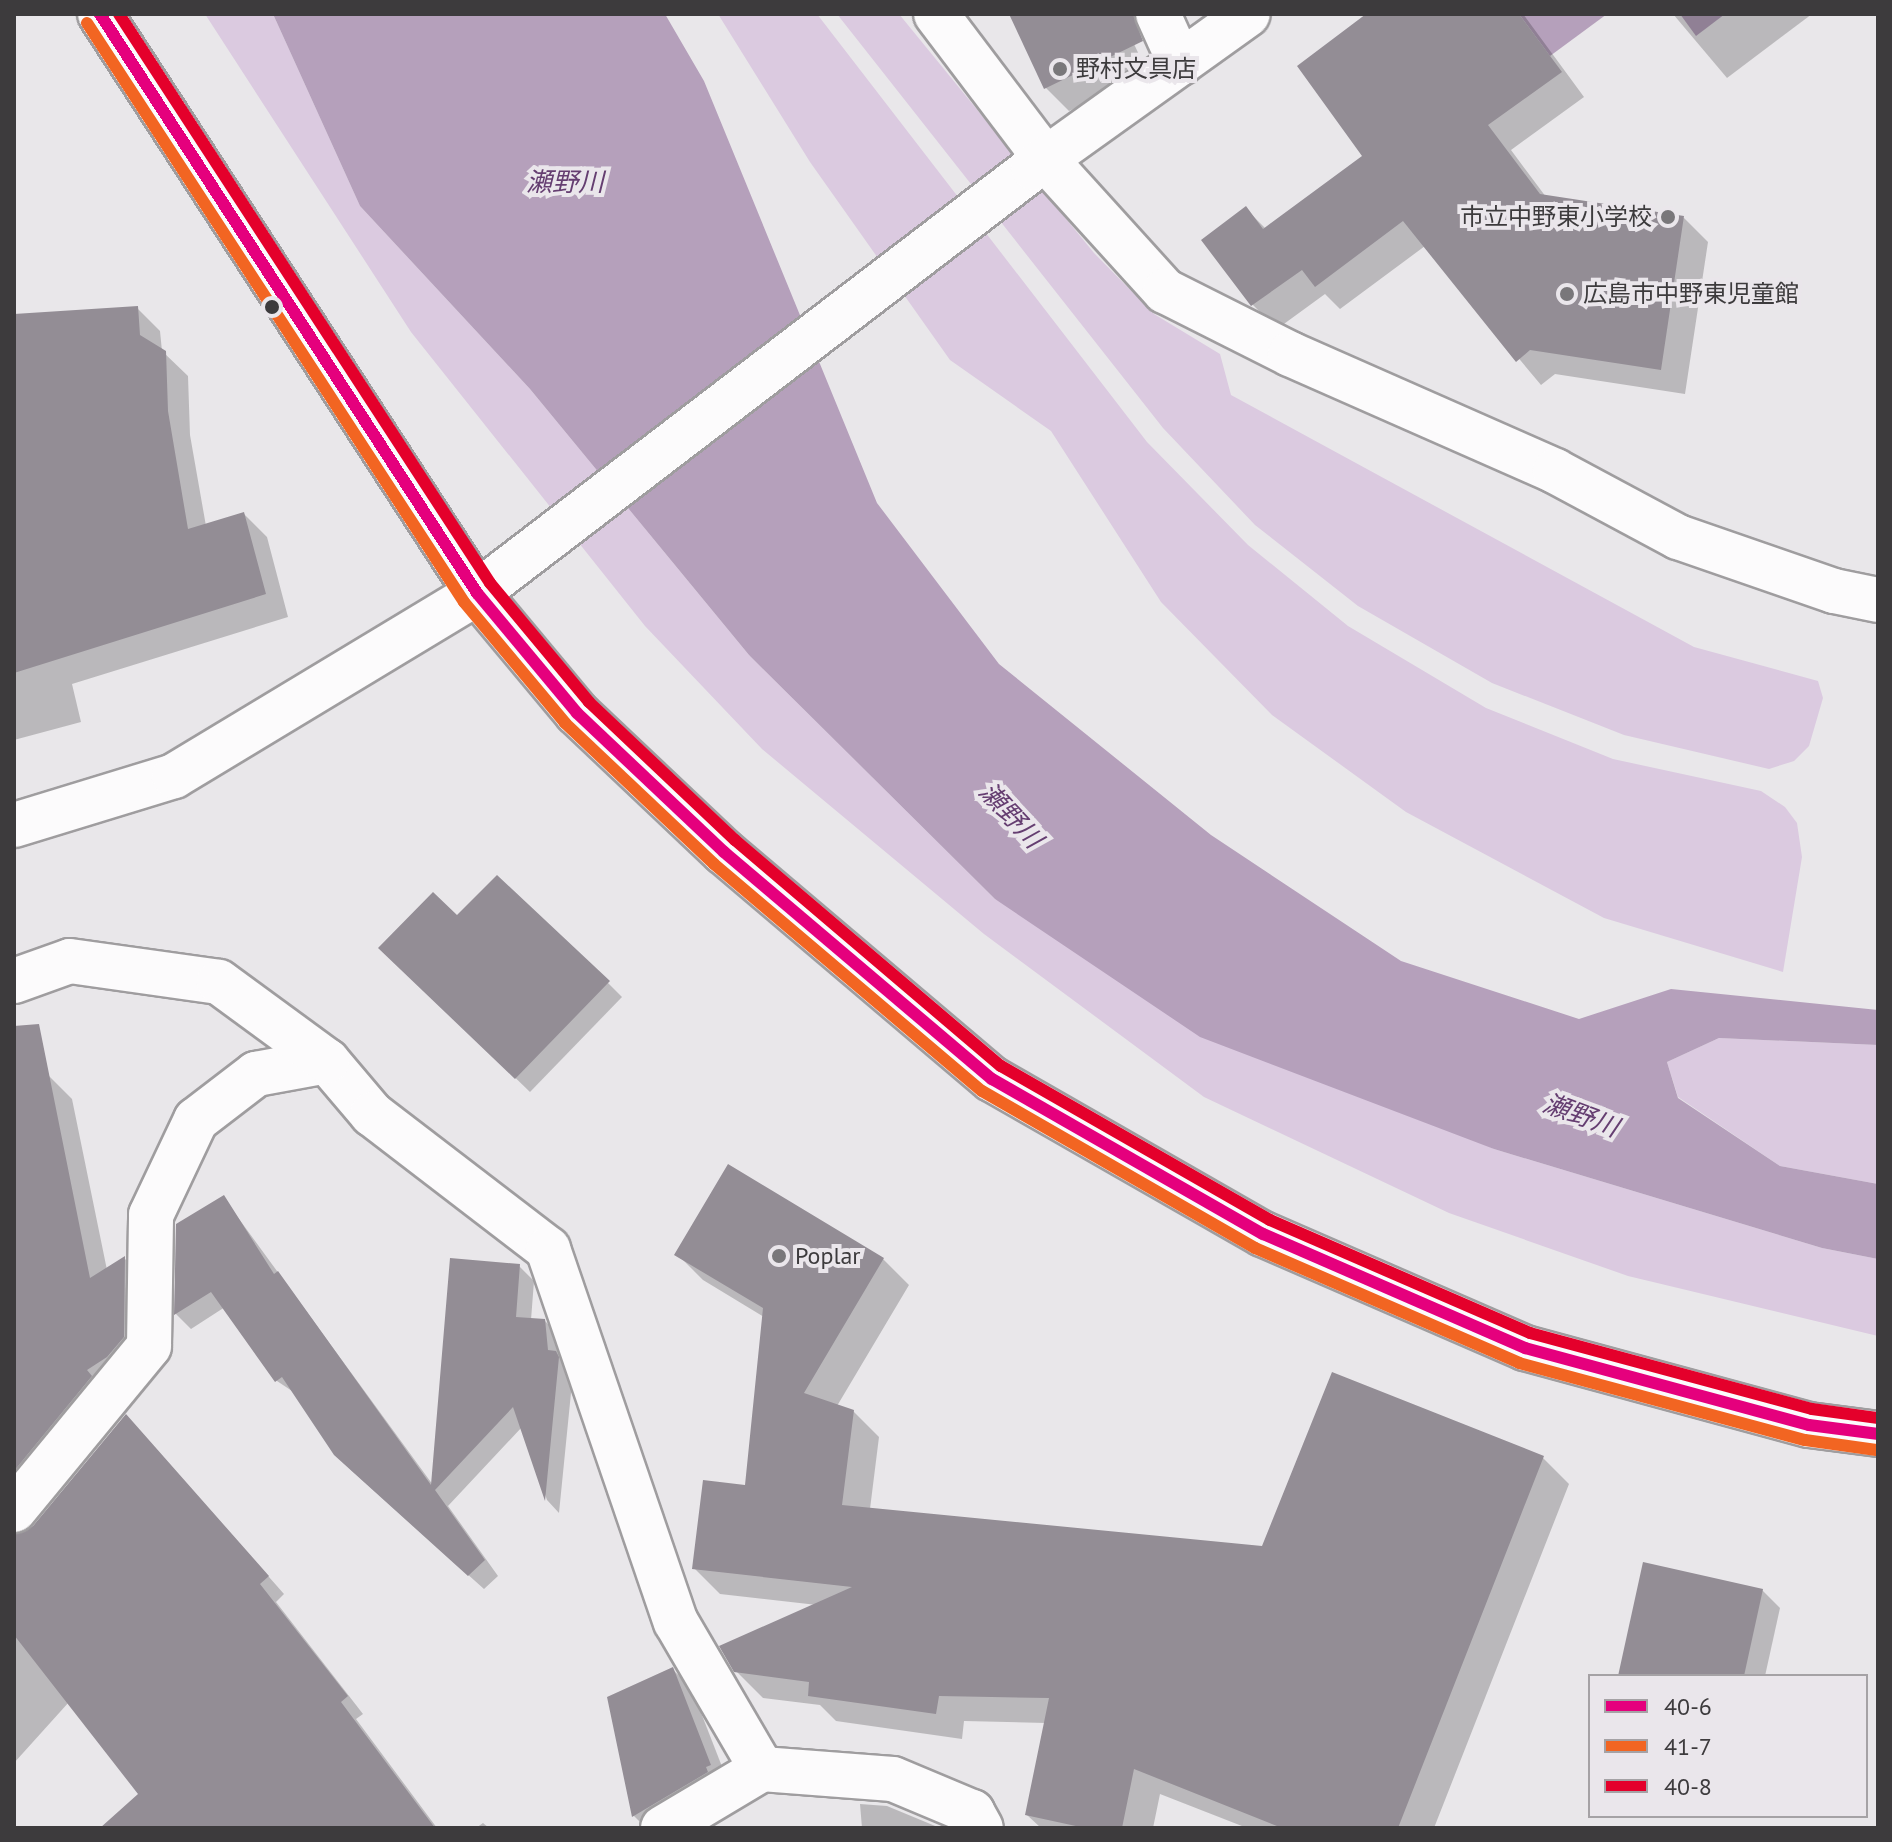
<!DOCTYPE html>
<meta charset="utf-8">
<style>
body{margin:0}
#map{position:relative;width:1892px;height:1842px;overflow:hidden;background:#e9e7ea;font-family:"PT Sans","Noto Sans JP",sans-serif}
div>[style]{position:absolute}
.green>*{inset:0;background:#dbcae0}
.water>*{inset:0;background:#b5a0bb}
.shadow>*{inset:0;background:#0003}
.building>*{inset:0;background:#938d95}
.roads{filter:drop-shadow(2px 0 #9f9d9f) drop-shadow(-2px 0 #9f9d9f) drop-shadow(0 2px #9f9d9f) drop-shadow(0 -2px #9f9d9f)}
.street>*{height:44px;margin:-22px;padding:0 22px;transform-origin:22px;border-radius:22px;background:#fcfbfc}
.secondary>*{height:44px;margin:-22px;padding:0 22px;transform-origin:22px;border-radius:22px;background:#fcfbfc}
.highway>*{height:44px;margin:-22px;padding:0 22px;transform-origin:22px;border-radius:22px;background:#fcfbfc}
.bus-1>*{height:12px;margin:-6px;padding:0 6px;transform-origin:6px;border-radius:6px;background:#e5007d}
.bus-2>*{height:12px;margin:-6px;padding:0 6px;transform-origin:6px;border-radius:6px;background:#f26522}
.bus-3>*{height:12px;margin:-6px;padding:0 6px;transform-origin:6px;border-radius:6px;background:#e4002b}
.dots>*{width:22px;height:22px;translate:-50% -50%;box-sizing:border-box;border:4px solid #eae6eb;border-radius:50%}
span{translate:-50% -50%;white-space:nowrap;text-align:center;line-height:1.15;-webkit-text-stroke:8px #eae6eb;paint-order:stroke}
.poi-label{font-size:24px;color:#3d3b3d}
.left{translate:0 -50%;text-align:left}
.right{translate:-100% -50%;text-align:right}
.water-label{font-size:26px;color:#653e71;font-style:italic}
.frame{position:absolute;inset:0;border:16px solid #3d3b3d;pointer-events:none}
.legend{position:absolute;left:1588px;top:1674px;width:280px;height:144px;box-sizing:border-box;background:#eae6eb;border:2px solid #a5a2a5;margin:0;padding:10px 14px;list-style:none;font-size:24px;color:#3d3b3d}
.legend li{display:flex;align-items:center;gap:16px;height:40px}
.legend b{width:40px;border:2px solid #a5a2a5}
</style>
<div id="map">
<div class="green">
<i style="clip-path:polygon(205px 14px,273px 14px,360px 206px,530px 389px,749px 655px,995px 899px,1494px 1149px,1822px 1248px,1878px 1259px,1878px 1336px,1628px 1276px,1449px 1213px,1204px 1097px,984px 934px,762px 749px,645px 626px,411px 332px)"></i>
<i style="clip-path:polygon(718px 14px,817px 14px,1147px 442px,1248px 545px,1348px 626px,1486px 708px,1613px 759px,1761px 791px,1785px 807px,1797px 823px,1802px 857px,1783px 972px,1604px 918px,1406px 812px,1272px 715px,1161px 602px,1051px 431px,950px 360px,810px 162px)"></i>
<i style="clip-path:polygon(837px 14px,899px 14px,1094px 253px,1154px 314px,1220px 354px,1231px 395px,1694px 647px,1818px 681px,1823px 698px,1809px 746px,1794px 761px,1769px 769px,1624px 735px,1492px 683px,1358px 606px,1255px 525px,1163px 428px)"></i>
<i style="clip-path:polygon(1719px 1038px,1878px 1045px,1878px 1184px,1780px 1166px,1678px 1097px,1667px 1062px)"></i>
</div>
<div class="water">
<i style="clip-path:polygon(273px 14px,665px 14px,704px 81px,877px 503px,999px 664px,1211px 835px,1401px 961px,1579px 1019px,1671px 989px,1878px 1010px,1878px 1045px,1719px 1038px,1667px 1062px,1678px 1098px,1780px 1166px,1878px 1184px,1878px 1259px,1822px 1248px,1494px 1149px,1200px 1037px,995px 899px,749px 655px,530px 389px,360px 206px)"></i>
<i style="clip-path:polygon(1519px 14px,1607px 14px,1550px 56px)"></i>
<i style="clip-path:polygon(1680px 14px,1725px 14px,1696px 36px)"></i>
</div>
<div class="shadow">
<i style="clip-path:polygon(1011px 14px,1120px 14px,1148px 74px,1069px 111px,1046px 88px)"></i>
<i style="clip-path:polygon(1369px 14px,1523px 14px,1584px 97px,1511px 150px,1546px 197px,1684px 218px,1708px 242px,1685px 394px,1555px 374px,1541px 385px,1425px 246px,1340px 309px,1325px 294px,1277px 329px,1253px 305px,1204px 240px,1246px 209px,1266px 229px,1365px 156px)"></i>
<i style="clip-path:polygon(1673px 14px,1812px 14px,1727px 78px)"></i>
<i style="clip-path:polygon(137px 308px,160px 331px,162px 351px,188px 376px,190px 435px,206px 526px,244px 514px,267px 537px,288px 617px,72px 684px,81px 722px,14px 740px,14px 316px)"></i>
<i style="clip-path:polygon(457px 918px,608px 983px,622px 997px,530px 1092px,381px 948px)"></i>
<i style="clip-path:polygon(48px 1075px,72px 1099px,107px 1270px,125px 1259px,149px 1282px,148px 1362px,14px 1529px,14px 1081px)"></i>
<i style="clip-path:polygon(223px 1197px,433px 1485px,519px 1266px,534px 1281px,531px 1320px,545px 1321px,560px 1336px,561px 1358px,573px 1373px,559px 1513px,547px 1500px,522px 1427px,448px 1506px,498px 1576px,484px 1589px,351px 1470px,295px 1393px,277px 1381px,225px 1307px,191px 1329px,176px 1314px,178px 1226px)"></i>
<i style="clip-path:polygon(677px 1254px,883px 1259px,909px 1285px,837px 1406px,853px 1411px,879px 1437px,870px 1509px,1264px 1549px,1543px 1458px,1569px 1484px,1434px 1828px,1247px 1828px,1160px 1794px,1153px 1828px,1041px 1828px,1027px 1815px,1046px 1723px,964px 1721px,962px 1739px,836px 1721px,820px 1705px,763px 1698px,736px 1671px,817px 1605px,720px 1594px,694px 1568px,747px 1487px,764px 1317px,703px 1280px)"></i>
<i style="clip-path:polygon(142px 1433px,284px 1594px,276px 1602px,363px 1714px,356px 1719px,437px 1828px,103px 1828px,141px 1794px,69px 1702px,14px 1763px,14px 1534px,22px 1536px)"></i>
<i style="clip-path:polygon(1762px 1590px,1780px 1608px,1765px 1676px,1620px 1676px)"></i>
<i style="clip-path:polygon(673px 1670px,691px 1687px,728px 1782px,646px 1828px,634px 1816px)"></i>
<i style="clip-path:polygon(860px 1804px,887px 1806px,940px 1828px,862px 1828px)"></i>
<i style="clip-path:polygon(483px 1823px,489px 1828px,476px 1828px)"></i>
</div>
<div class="building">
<i style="clip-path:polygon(1009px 14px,1133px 14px,1143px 41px,1044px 89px)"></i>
<i style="clip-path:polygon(1366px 14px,1519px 14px,1562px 72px,1488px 125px,1540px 194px,1684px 216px,1661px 370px,1530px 350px,1516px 362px,1403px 221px,1315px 287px,1302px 270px,1251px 306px,1201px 240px,1246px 206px,1263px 229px,1362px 156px,1297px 66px)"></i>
<i style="clip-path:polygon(138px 306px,140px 335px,166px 351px,168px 411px,188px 529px,244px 512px,266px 594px,14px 673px,14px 314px)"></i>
<i style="clip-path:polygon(497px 875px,610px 981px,515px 1079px,378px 948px,433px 892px,457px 915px)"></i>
<i style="clip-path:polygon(39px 1024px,90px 1278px,125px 1256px,124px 1337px,107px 1357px,87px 1370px,92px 1376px,14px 1471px,14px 1026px)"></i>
<i style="clip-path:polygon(728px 1164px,884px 1258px,804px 1393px,854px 1410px,842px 1505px,1262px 1546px,1332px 1372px,1544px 1456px,1398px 1828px,1282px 1828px,1134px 1769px,1122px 1828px,1085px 1828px,1025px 1815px,1049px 1698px,939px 1696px,936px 1714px,808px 1696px,809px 1682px,734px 1672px,719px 1646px,852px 1587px,692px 1569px,703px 1480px,745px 1485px,763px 1308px,674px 1255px)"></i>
<i style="clip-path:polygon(224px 1195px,274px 1274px,278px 1271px,431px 1485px,450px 1258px,520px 1264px,516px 1317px,545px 1319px,548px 1350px,556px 1351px,559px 1357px,545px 1501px,513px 1407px,435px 1490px,485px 1560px,468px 1576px,334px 1455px,282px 1377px,275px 1382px,211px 1292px,174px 1315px,176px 1224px)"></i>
<i style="clip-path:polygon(126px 1414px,269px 1576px,260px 1584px,348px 1696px,341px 1702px,435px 1828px,100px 1828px,138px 1794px,14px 1635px,14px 1534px,33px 1526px)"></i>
<i style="clip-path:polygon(1643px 1562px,1763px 1589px,1744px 1676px,1618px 1676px)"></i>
<i style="clip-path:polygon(673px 1667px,711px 1765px,706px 1767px,708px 1772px,632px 1817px,607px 1697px)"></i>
</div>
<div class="roads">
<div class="street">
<i style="left:936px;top:14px;width:184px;rotate:52.9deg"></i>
<i style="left:1047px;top:161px;width:176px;rotate:47.8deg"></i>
<i style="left:1165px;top:291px;width:140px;rotate:26.7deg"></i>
<i style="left:1290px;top:354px;width:290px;rotate:23.8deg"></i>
<i style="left:1158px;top:14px;width:54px;rotate:65.8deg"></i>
<i style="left:14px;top:1510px;width:212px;rotate:-50.5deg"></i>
<i style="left:149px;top:1346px;width:131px;rotate:-89.1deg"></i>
<i style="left:151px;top:1215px;width:105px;rotate:-64.7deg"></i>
<i style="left:196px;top:1120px;width:76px;rotate:-37.5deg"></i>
<i style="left:256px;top:1074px;width:72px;rotate:-10.4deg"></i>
<i style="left:327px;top:1061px;width:70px;rotate:49.7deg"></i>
<i style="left:372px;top:1114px;width:222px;rotate:37.5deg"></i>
<i style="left:548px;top:1249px;width:394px;rotate:71.1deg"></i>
<i style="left:676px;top:1622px;width:170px;rotate:59.7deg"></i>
<i style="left:663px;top:1828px;width:115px;rotate:-30.8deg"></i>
<i style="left:762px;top:1769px;width:131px;rotate:4.4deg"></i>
<i style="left:893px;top:1779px;width:86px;rotate:22.7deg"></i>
<i style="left:972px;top:1812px;width:18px;rotate:61deg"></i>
</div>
<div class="secondary">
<i style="left:1555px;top:471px;width:140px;rotate:28.2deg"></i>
<i style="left:1678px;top:537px;width:165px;rotate:19.1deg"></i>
<i style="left:1834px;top:591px;width:45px;rotate:11.6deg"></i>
<i style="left:14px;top:825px;width:167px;rotate:-17deg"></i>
<i style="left:174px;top:776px;width:354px;rotate:-31.1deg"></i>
<i style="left:477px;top:593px;width:700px;rotate:-37.39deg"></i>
<i style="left:1033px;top:168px;width:264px;rotate:-35.6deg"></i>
<i style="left:14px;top:981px;width:59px;rotate:-19.7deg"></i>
<i style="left:70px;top:961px;width:150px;rotate:8deg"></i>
<i style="left:219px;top:982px;width:134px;rotate:36.2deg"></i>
</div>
<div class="highway">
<i style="left:100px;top:14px;width:691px;rotate:56.93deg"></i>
<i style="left:477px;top:593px;width:156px;rotate:50.2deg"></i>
<i style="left:577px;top:713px;width:202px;rotate:43.4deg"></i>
<i style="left:724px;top:852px;width:351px;rotate:40.3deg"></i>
<i style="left:992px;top:1079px;width:312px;rotate:29.8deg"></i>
<i style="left:1263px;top:1234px;width:286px;rotate:23.5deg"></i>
<i style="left:1525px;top:1348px;width:294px;rotate:15.2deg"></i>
<i style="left:1809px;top:1425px;width:70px;rotate:7.4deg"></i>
</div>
</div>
<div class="bus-1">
<i style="left:100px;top:14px;width:691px;rotate:56.93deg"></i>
<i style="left:477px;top:593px;width:156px;rotate:50.2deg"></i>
<i style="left:577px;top:713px;width:202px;rotate:43.4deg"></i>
<i style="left:724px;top:852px;width:351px;rotate:40.3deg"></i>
<i style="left:992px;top:1079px;width:312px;rotate:29.8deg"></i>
<i style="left:1263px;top:1234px;width:286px;rotate:23.5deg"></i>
<i style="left:1525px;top:1348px;width:294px;rotate:15.2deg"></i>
<i style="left:1809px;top:1425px;width:70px;rotate:7.4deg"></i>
</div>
<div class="bus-2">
<i style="left:87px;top:23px;width:691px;rotate:56.93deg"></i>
<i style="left:464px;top:602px;width:158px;rotate:50.1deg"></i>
<i style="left:565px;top:723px;width:205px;rotate:43.4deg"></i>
<i style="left:714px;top:864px;width:351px;rotate:40.3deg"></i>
<i style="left:982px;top:1091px;width:315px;rotate:29.9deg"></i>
<i style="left:1255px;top:1248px;width:288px;rotate:23.5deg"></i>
<i style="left:1519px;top:1363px;width:296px;rotate:15.1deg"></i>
<i style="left:1805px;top:1440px;width:72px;rotate:8deg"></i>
</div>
<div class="bus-3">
<i style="left:119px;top:14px;width:679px;rotate:56.89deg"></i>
<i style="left:490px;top:583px;width:155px;rotate:50.2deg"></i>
<i style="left:589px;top:702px;width:201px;rotate:43.4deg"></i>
<i style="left:735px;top:840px;width:349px;rotate:40.4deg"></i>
<i style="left:1001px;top:1066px;width:310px;rotate:29.8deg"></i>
<i style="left:1270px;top:1220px;width:283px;rotate:23.5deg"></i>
<i style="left:1530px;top:1333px;width:292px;rotate:15.1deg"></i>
<i style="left:1812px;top:1409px;width:67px;rotate:7.8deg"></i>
</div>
<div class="dots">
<i style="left:1060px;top:69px;background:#79777a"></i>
<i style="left:1668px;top:217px;background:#79777a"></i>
<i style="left:1567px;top:294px;background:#79777a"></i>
<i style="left:272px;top:307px;background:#3d3b3d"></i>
<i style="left:779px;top:1256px;background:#79777a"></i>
</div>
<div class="poi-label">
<span class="left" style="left:1076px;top:69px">野村文具店</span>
<span class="right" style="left:1652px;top:217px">市立中野東小学校</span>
<span class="left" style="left:1583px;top:294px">広島市中野東児童館</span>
<span class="left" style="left:795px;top:1256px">Poplar</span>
</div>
<div class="water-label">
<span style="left:565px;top:182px">瀬野川</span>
<span style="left:1011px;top:815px;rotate:47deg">瀬野川</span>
<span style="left:1581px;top:1115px;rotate:20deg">瀬野川</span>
</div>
<div class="frame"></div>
<ul class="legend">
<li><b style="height:10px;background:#e5007d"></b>40-6</li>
<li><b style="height:10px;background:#f26522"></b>41-7</li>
<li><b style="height:10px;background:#e4002b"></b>40-8</li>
</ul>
</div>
